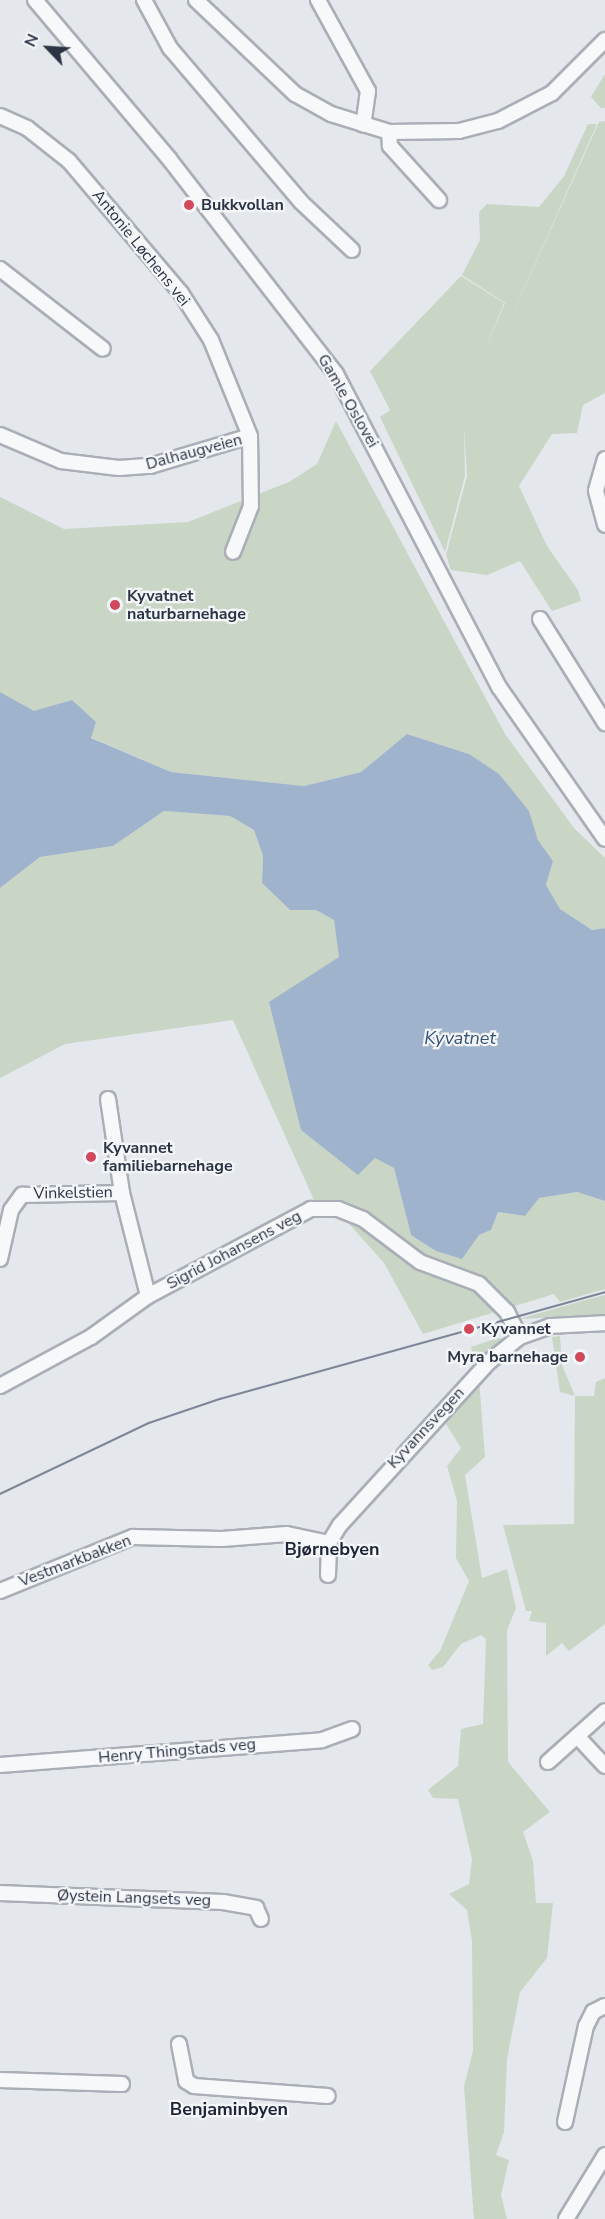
<!DOCTYPE html>
<meta charset="utf-8">
<style>
body{margin:0}
#map{position:relative;width:605px;height:2219px;overflow:hidden;background:#e4e7ec;font-family:"Nunito Sans",sans-serif}
div>[style]{position:absolute}
.green>*{inset:0;background:#c9d6c5}
.water>*{inset:0;background:#9fb4cc}
.roads{filter:drop-shadow(2px 0 #a9aeb7) drop-shadow(-2px 0 #a9aeb7) drop-shadow(0 2px #a9aeb7) drop-shadow(0 -2px #a9aeb7)}
.minor>*{height:14px;margin:-7px;padding:0 7px;transform-origin:7px;border-radius:7px;background:#f7f8fa}
.tram>*{height:1.5px;margin:-0.75px;padding:0 0.75px;transform-origin:0.75px;border-radius:0.75px;background:#7d8696}
.dots>*{width:16px;height:16px;translate:-50% -50%;box-sizing:border-box;border:3px solid #f4f6f9;border-radius:50%}
span{translate:-50% -50%;white-space:nowrap;text-align:center;line-height:1.15;-webkit-text-stroke:4.5px #f4f6f9;paint-order:stroke}
.poi-label{font-size:16px;color:#2b3445;font-weight:700}
.left{translate:0 -50%;text-align:left}
.right{translate:-100% -50%;text-align:right}
.street-label{font-size:16px;color:#2b3445}
.water-label{font-size:18px;color:#34527a;font-style:italic}
.neighbourhood-label{font-size:18px;color:#1d2536;font-weight:700}
.north{position:absolute;left:18px;top:18px;width:60px;height:60px;-webkit-text-stroke:4px #f4f6f9;paint-order:stroke;rotate:295deg;font-size:16px;font-weight:700;line-height:24px;text-align:center;color:#2b3445}
.north::after{content:'';display:block;margin:auto;width:21px;height:27px;background:#2b3445;clip-path:polygon(50% 0,100% 100%,50% 72%,0 100%)}
</style>
<div id="map">
<div class="green">
<i style="clip-path:polygon(605px 74px,605px 108px,601px 108px,591px 97px)"></i>
<i style="clip-path:polygon(605px 121px,605px 393px,583px 405px,577px 433px,552px 434px,519px 486px,547px 546px,578px 590px,581px 601px,552px 611px,520px 561px,487px 575px,451px 570px,446px 555px,467px 476px,464px 426px,465px 476px,445px 552px,380px 417px,390px 410px,370px 371px,461px 276px,504px 303px,483px 355px,505px 303px,462px 275px,480px 240px,479px 212px,487px 204px,539px 207px,564px 176px,588px 124px,597px 124px,501px 340px,599px 122px)"></i>
<i style="clip-path:polygon(336px 421px,505px 734px,574px 828px,605px 858px,605px 928px,592px 930px,560px 910px,546px 885px,553px 861px,538px 840px,529px 811px,469px 754px,407px 734px,361px 772px,304px 786px,171px 772px,92px 738px,72px 700px,34px 712px,0 692px,0 497px,64px 529px,188px 522px,289px 482px,317px 464px)"></i>
<i style="clip-path:polygon(164px 811px,230px 816px,254px 830px,263px 856px,262px 883px,290px 910px,316px 910px,334px 920px,375px 1157px,394px 1168px,411px 1235px,479px 1235px,491px 1230px,498px 1212px,525px 1216px,538px 1198px,577px 1192px,605px 1201px,605px 1289px,560px 1302px,554px 1294px,423px 1334px,384px 1263px,343px 1217px,319px 1211px,233px 1020px,65px 1044px,0 1078px,0 888px,40px 857px,113px 846px)"></i>
<i style="clip-path:polygon(605px 1295px,605px 1314px,519px 1319px,582px 1301px)"></i>
<i style="clip-path:polygon(560px 1336px,562px 1365px,575px 1396px,594px 1396px,596px 1382px,605px 1378px,605px 1624px,569px 1651px,562px 1643px,546px 1656px,546px 1623px,529px 1621px,532px 1611px,526px 1611px,503px 1525px,574px 1524px,575px 1396px,560px 1392px,552px 1337px)"></i>
<i style="clip-path:polygon(498px 1338px,505px 1339px,476px 1369px,471px 1347px)"></i>
<i style="clip-path:polygon(479px 1379px,485px 1457px,465px 1475px,482px 1578px,507px 1569px,516px 1608px,507px 1630px,508px 1762px,550px 1812px,523px 1832px,533px 1861px,536px 1903px,553px 1903px,547px 1958px,520px 1992px,507px 2059px,504px 2132px,496px 2155px,509px 2160px,501px 2195px,507px 2219px,474px 2219px,464px 2086px,473px 2051px,472px 1941px,467px 1910px,449px 1894px,469px 1884px,472px 1859px,458px 1799px,433px 1798px,428px 1790px,458px 1766px,461px 1729px,483px 1724px,486px 1639px,481px 1635px,461px 1644px,443px 1667px,432px 1670px,428px 1665px,440px 1651px,469px 1581px,456px 1558px,457px 1501px,447px 1466px,461px 1448px,441px 1416px)"></i>
</div>
<div class="water">
<i style="clip-path:polygon(0 692px,34px 711px,72px 700px,96px 722px,91px 738px,171px 772px,304px 786px,361px 772px,407px 734px,469px 754px,499px 774px,529px 811px,538px 840px,553px 861px,546px 885px,560px 909px,592px 930px,605px 928px,605px 1201px,577px 1192px,539px 1198px,525px 1216px,498px 1212px,491px 1230px,479px 1235px,462px 1259px,436px 1251px,411px 1235px,394px 1168px,375px 1158px,358px 1175px,301px 1130px,269px 1002px,339px 957px,334px 920px,316px 910px,290px 910px,262px 883px,263px 856px,254px 830px,230px 816px,164px 811px,113px 846px,40px 857px,0 888px)"></i>
</div>
<div class="roads">
<div class="minor">
<i style="left:35px;top:0;width:209px;rotate:49.8deg"></i>
<i style="left:170px;top:160px;width:271px;rotate:52.2deg"></i>
<i style="left:336px;top:374px;width:353px;rotate:62.5deg"></i>
<i style="left:499px;top:687px;width:185px;rotate:55.1deg"></i>
<i style="left:144px;top:0;width:55px;rotate:61.6deg"></i>
<i style="left:170px;top:48px;width:202px;rotate:49.6deg"></i>
<i style="left:301px;top:202px;width:70px;rotate:43.3deg"></i>
<i style="left:196px;top:0;width:137px;rotate:43.5deg"></i>
<i style="left:295px;top:94px;width:41px;rotate:29.1deg"></i>
<i style="left:331px;top:114px;width:61px;rotate:17.2deg"></i>
<i style="left:389px;top:132px;width:70px;rotate:-0.8deg"></i>
<i style="left:459px;top:131px;width:40px;rotate:-14.4deg"></i>
<i style="left:498px;top:121px;width:61px;rotate:-27.4deg"></i>
<i style="left:552px;top:93px;width:75px;rotate:-45deg"></i>
<i style="left:318px;top:0;width:104px;rotate:61.2deg"></i>
<i style="left:368px;top:91px;width:34px;rotate:98deg"></i>
<i style="left:0;top:116px;width:30px;rotate:24deg"></i>
<i style="left:27px;top:128px;width:53px;rotate:38.2deg"></i>
<i style="left:69px;top:161px;width:173px;rotate:49.7deg"></i>
<i style="left:181px;top:293px;width:56px;rotate:57.4deg"></i>
<i style="left:211px;top:340px;width:104px;rotate:67.9deg"></i>
<i style="left:250px;top:436px;width:70px;rotate:89.2deg"></i>
<i style="left:251px;top:506px;width:49px;rotate:111.4deg"></i>
<i style="left:389px;top:132px;width:14px;rotate:86deg"></i>
<i style="left:390px;top:146px;width:73px;rotate:47.8deg"></i>
<i style="left:0;top:269px;width:130px;rotate:37.8deg"></i>
<i style="left:0;top:435px;width:66px;rotate:23.1deg"></i>
<i style="left:61px;top:461px;width:58px;rotate:6.9deg"></i>
<i style="left:119px;top:468px;width:31px;rotate:-4deg"></i>
<i style="left:150px;top:466px;width:104px;rotate:-16.7deg"></i>
<i style="left:605px;top:459px;width:33px;rotate:106deg"></i>
<i style="left:596px;top:491px;width:35px;rotate:75deg"></i>
<i style="left:540px;top:619px;width:123px;rotate:58deg"></i>
<i style="left:108px;top:1099px;width:95px;rotate:81.5deg"></i>
<i style="left:122px;top:1193px;width:106px;rotate:75.8deg"></i>
<i style="left:0;top:1259px;width:50px;rotate:-77.3deg"></i>
<i style="left:11px;top:1210px;width:19px;rotate:-54deg"></i>
<i style="left:22px;top:1195px;width:100px;rotate:-1.1deg"></i>
<i style="left:0;top:1386px;width:103px;rotate:-28.3deg"></i>
<i style="left:91px;top:1337px;width:70px;rotate:-35.7deg"></i>
<i style="left:148px;top:1296px;width:185px;rotate:-28.1deg"></i>
<i style="left:311px;top:1209px;width:27px"></i>
<i style="left:338px;top:1209px;width:27px;rotate:22deg"></i>
<i style="left:363px;top:1219px;width:71px;rotate:37deg"></i>
<i style="left:420px;top:1262px;width:63px;rotate:20.4deg"></i>
<i style="left:479px;top:1284px;width:40px;rotate:45deg"></i>
<i style="left:507px;top:1312px;width:28px;rotate:63deg"></i>
<i style="left:328px;top:1575px;width:32px;rotate:-88deg"></i>
<i style="left:329px;top:1543px;width:21px;rotate:-59deg"></i>
<i style="left:340px;top:1525px;width:222px;rotate:-47.6deg"></i>
<i style="left:490px;top:1361px;width:38px;rotate:-39deg"></i>
<i style="left:520px;top:1337px;width:32px;rotate:-20deg"></i>
<i style="left:550px;top:1326px;width:55px;rotate:-3.1deg"></i>
<i style="left:0;top:1591px;width:144px;rotate:-22.1deg"></i>
<i style="left:133px;top:1537px;width:89px;rotate:1.3deg"></i>
<i style="left:222px;top:1539px;width:65px;rotate:-4.4deg"></i>
<i style="left:287px;top:1534px;width:43px;rotate:12.1deg"></i>
<i style="left:577px;top:1736px;width:41px;rotate:47deg"></i>
<i style="left:548px;top:1762px;width:76px;rotate:-41.8deg"></i>
<i style="left:0;top:1765px;width:323px;rotate:-4.4deg"></i>
<i style="left:322px;top:1740px;width:32px;rotate:-20deg"></i>
<i style="left:0;top:1893px;width:223px;rotate:2.3deg"></i>
<i style="left:223px;top:1902px;width:34px;rotate:10deg"></i>
<i style="left:256px;top:1908px;width:12px;rotate:66deg"></i>
<i style="left:179px;top:2044px;width:38px;rotate:79deg"></i>
<i style="left:186px;top:2081px;width:9px;rotate:32deg"></i>
<i style="left:194px;top:2086px;width:134px;rotate:4.3deg"></i>
<i style="left:0;top:2080px;width:122px;rotate:1.9deg"></i>
<i style="left:565px;top:2122px;width:98px;rotate:-77.7deg"></i>
<i style="left:586px;top:2026px;width:16px;rotate:-63deg"></i>
<i style="left:593px;top:2012px;width:13px;rotate:-27deg"></i>
<i style="left:566px;top:2219px;width:75px;rotate:-58.6deg"></i>
</div>
</div>
<div class="tram">
<i style="left:0;top:1494px;width:165px;rotate:-25.5deg"></i>
<i style="left:149px;top:1423px;width:75px;rotate:-18.7deg"></i>
<i style="left:220px;top:1399px;width:400px;rotate:-15.5deg"></i>
</div>
<div class="dots">
<i style="left:189px;top:205px;background:#d1495b"></i>
<i style="left:115px;top:605px;background:#d1495b"></i>
<i style="left:91px;top:1157px;background:#d1495b"></i>
<i style="left:469px;top:1329px;background:#d1495b"></i>
<i style="left:580px;top:1357px;background:#d1495b"></i>
</div>
<div class="poi-label">
<span class="left" style="left:201px;top:205px">Bukkvollan</span>
<span class="left" style="left:127px;top:605px">Kyvatnet<br>naturbarnehage</span>
<span class="left" style="left:103px;top:1157px">Kyvannet<br>familiebarnehage</span>
<span class="left" style="left:481px;top:1329px">Kyvannet</span>
<span class="right" style="left:568px;top:1357px">Myra barnehage</span>
</div>
<div class="street-label">
<span style="left:141px;top:248px;rotate:51deg">Antonie Løchens vei</span>
<span style="left:348px;top:401px;rotate:60deg">Gamle Oslovei</span>
<span style="left:194px;top:452px;rotate:-15deg">Dalhaugveien</span>
<span style="left:73px;top:1193px;rotate:-1deg">Vinkelstien</span>
<span style="left:234px;top:1250px;rotate:-28deg">Sigrid Johansens veg</span>
<span style="left:426px;top:1428px;rotate:-47deg">Kyvannsvegen</span>
<span style="left:75px;top:1561px;rotate:-21deg">Vestmarkbakken</span>
<span style="left:177px;top:1751px;rotate:-5deg">Henry Thingstads veg</span>
<span style="left:134px;top:1898px;rotate:2deg">Øystein Langsets veg</span>
</div>
<div class="water-label">
<span style="left:460px;top:1038px">Kyvatnet</span>
</div>
<div class="neighbourhood-label">
<span style="left:332px;top:1549px">Bjørnebyen</span>
<span style="left:229px;top:2109px">Benjaminbyen</span>
</div>
<div class="north">N</div>
</div>
